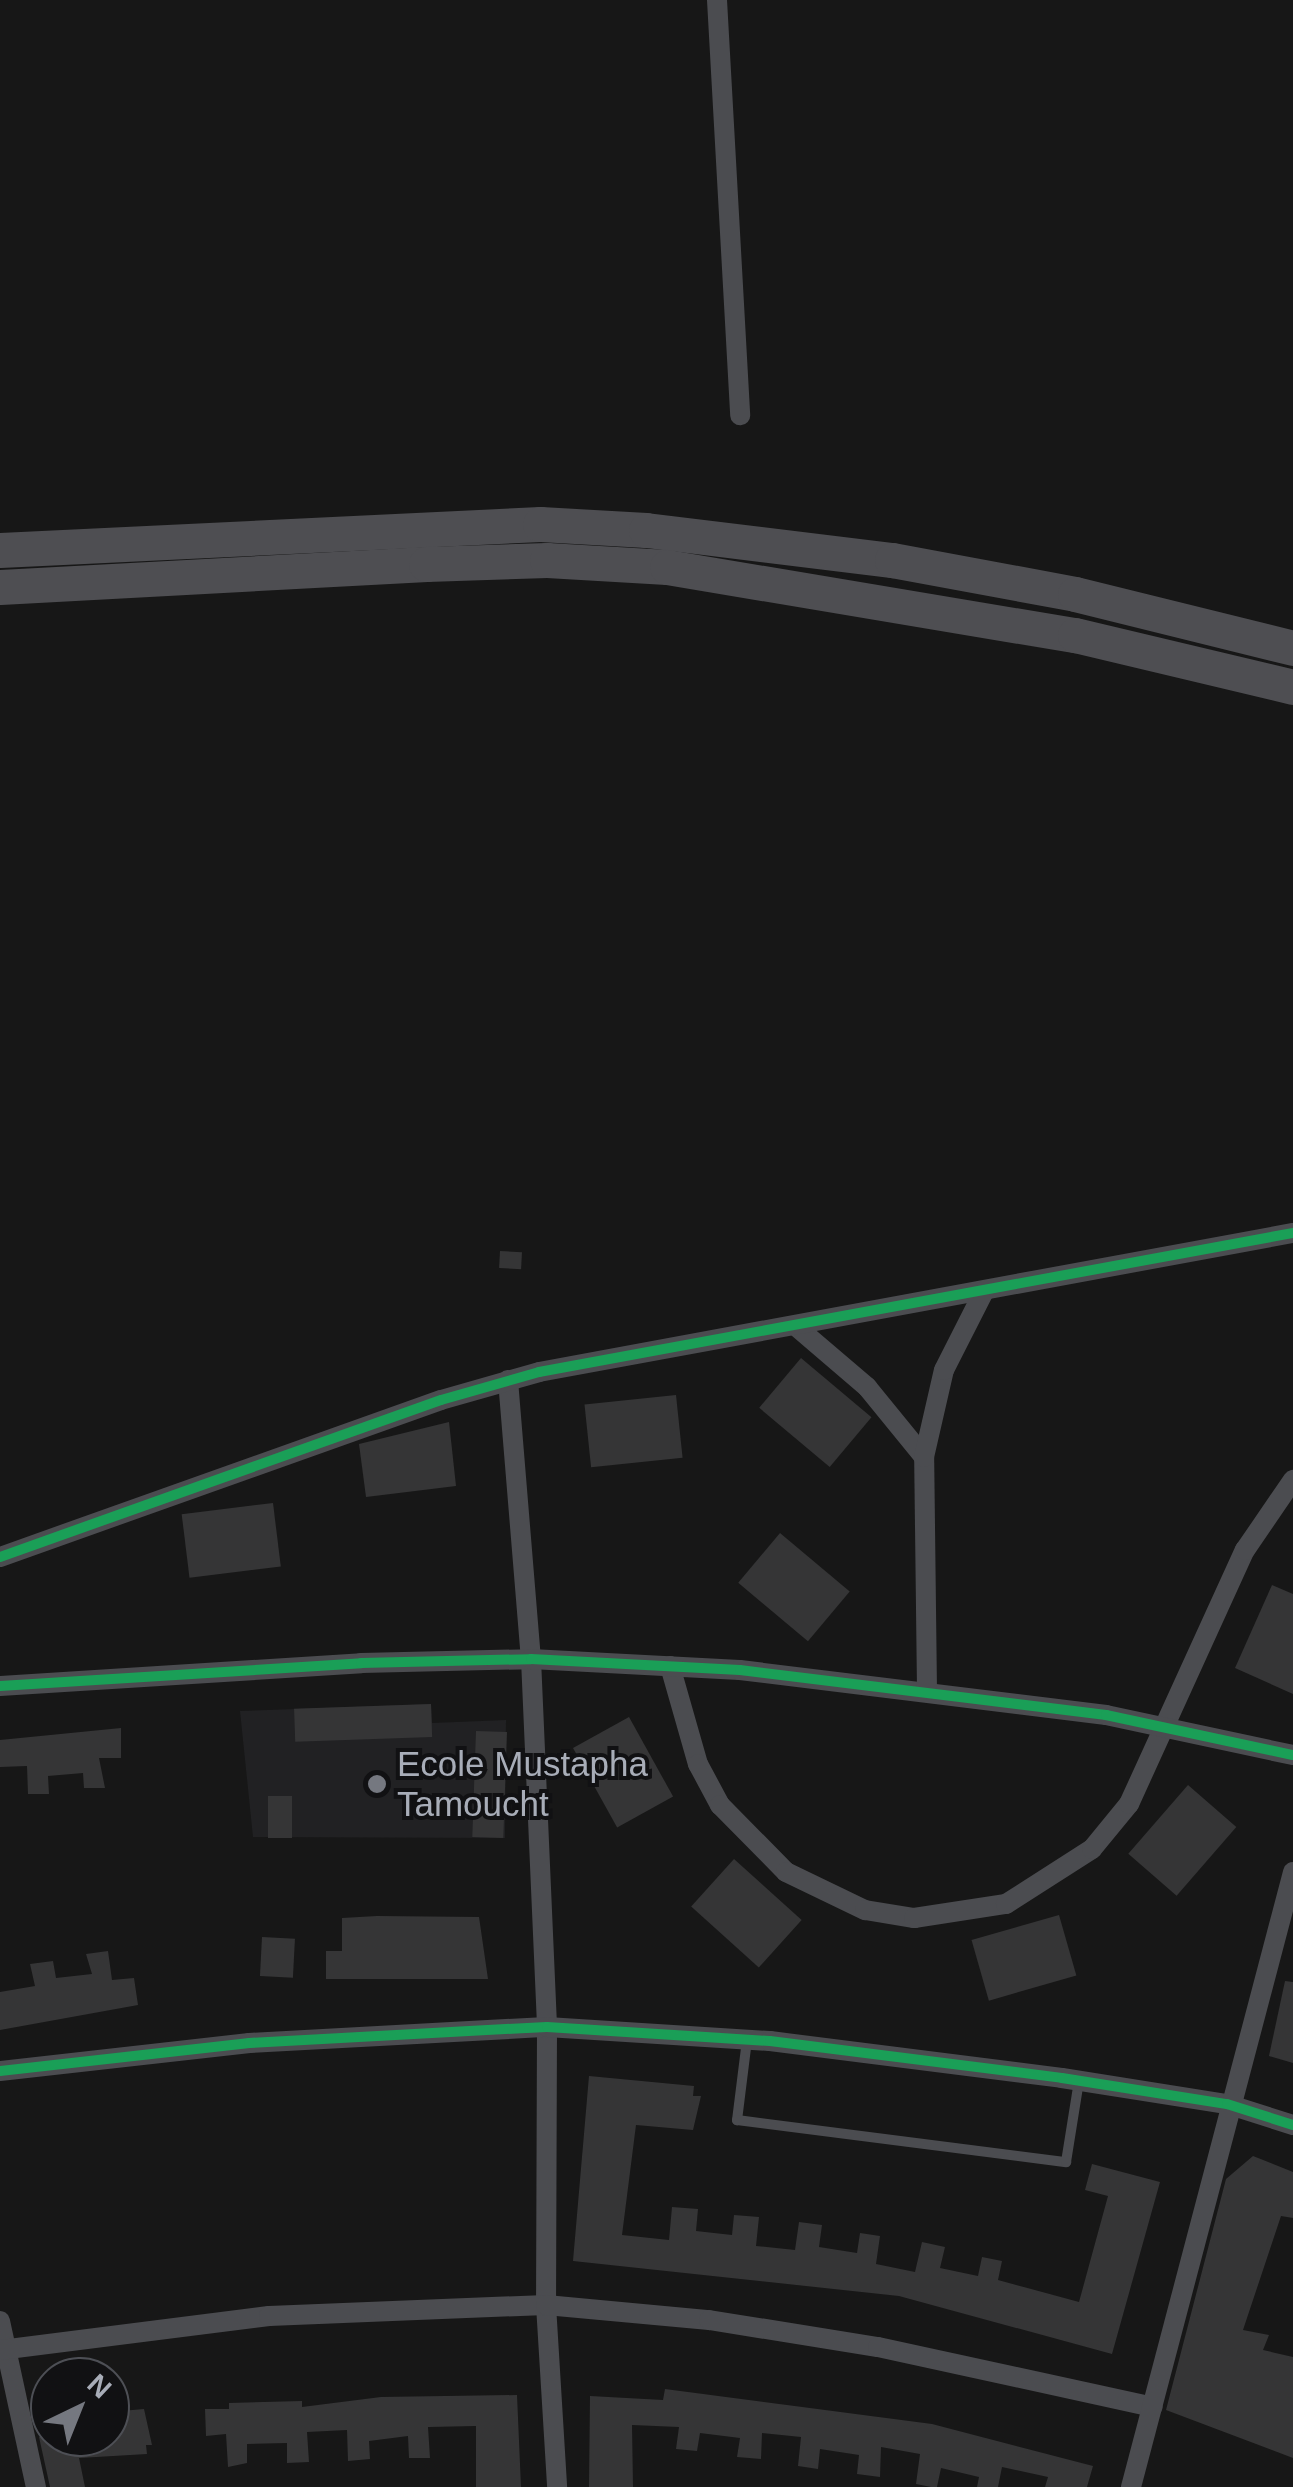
<!DOCTYPE html>
<style>
body{margin:0}
#map{position:relative;width:1293px;height:2487px;overflow:hidden;background:#171717;font-family:Arial,sans-serif}
div>[style]{position:absolute}
.built>*{inset:0;background:#212123}
.building>*{inset:0;background:#353536;transform-origin:0 0}
.service>*{height:10px;margin:-5px;padding:0 5px;transform-origin:5px;border-radius:5px;background:#4b4c50}
.minor>*{height:20px;margin:-10px;padding:0 10px;transform-origin:10px;border-radius:10px;background:#4b4c50}
.trunk>*{height:35px;margin:-17.5px;padding:0 17.5px;transform-origin:17.5px;border-radius:17.5px;background:#4e4e52}
.cycleway>*{height:10px;margin:-5px;padding:0 5px;transform-origin:5px;border-radius:5px;background:#1a9f57}
.dots>*{width:28px;height:28px;translate:-50% -50%;box-sizing:border-box;border:5px solid #111113;border-radius:50%}
span{translate:-50% -50%;white-space:nowrap;text-align:center;line-height:1.15;-webkit-text-stroke:8px #111113;paint-order:stroke}
.poi-label{font-size:35px;color:#a8adb8}
.left{translate:0 -50%;text-align:left}
.north{position:absolute;left:30px;top:2357px;width:100px;height:100px;box-sizing:border-box;background:#111113;border:2px solid #4d4f55;border-radius:50%;rotate:43deg;font-size:28px;font-weight:700;line-height:40px;text-align:center;color:#a8adb8}
.north::after{content:'';display:block;margin:auto;width:35px;height:45px;background:#757880;clip-path:polygon(50% 0,100% 100%,50% 72%,0 100%)}
</style>
<div id="map">
<div class="built">
<i style="clip-path:polygon(431px 1704px,432px 1723px,506px 1720px,505px 1838px,253px 1837px,240px 1711px)"></i>
</div>
<div class="building">
<i style="left:500px;top:1251px;width:22px;height:17px;rotate:3deg"></i>
<i style="left:801px;top:1358px;width:92px;height:65px;rotate:40deg"></i>
<i style="left:676px;top:1395px;width:63px;height:92px;rotate:84deg"></i>
<i style="clip-path:polygon(449px 1422px,456px 1486px,366px 1497px,359px 1444px)"></i>
<i style="left:273px;top:1503px;width:64px;height:92px;rotate:83deg"></i>
<i style="left:780px;top:1533px;width:91px;height:65px;rotate:40deg"></i>
<i style="clip-path:polygon(1272px 1585px,1293px 1594px,1293px 1694px,1235px 1668px)"></i>
<i style="left:431px;top:1704px;width:33px;height:137px;rotate:88deg"></i>
<i style="left:629px;top:1717px;width:91px;height:64px;rotate:61deg"></i>
<i style="clip-path:polygon(121px 1728px,121px 1758px,99px 1758px,105px 1788px,84px 1788px,83px 1773px,48px 1776px,49px 1794px,28px 1794px,27px 1766px,0 1767px,0 1740px)"></i>
<i style="left:476px;top:1731px;width:31px;height:106px;rotate:2deg"></i>
<i style="left:1188px;top:1785px;width:64px;height:91px;rotate:41deg"></i>
<i style="left:268px;top:1796px;width:24px;height:42px"></i>
<i style="left:734px;top:1859px;width:91px;height:64px;rotate:42deg"></i>
<i style="left:1059px;top:1915px;width:63px;height:91px;rotate:74deg"></i>
<i style="clip-path:polygon(377px 1916px,479px 1917px,488px 1979px,326px 1979px,326px 1951px,342px 1951px,342px 1918px)"></i>
<i style="left:262px;top:1937px;width:33px;height:39px;rotate:3deg"></i>
<i style="clip-path:polygon(108px 1951px,112px 1980px,134px 1978px,138px 2005px,0 2030px,0 1992px,35px 1986px,30px 1964px,53px 1961px,56px 1978px,92px 1974px,86px 1954px)"></i>
<i style="clip-path:polygon(1285px 1981px,1293px 1982px,1293px 2063px,1269px 2056px)"></i>
<i style="clip-path:polygon(589px 2076px,694px 2086px,693px 2096px,701px 2096px,693px 2130px,636px 2125px,622px 2235px,669px 2240px,672px 2207px,698px 2209px,696px 2231px,732px 2235px,734px 2215px,759px 2217px,756px 2246px,795px 2250px,799px 2222px,822px 2225px,819px 2247px,857px 2253px,860px 2233px,880px 2236px,876px 2264px,915px 2272px,922px 2242px,945px 2247px,940px 2268px,978px 2276px,982px 2257px,1002px 2261px,998px 2280px,1079px 2302px,1108px 2196px,1085px 2190px,1092px 2164px,1160px 2182px,1112px 2354px,899px 2296px,573px 2261px)"></i>
<i style="clip-path:polygon(1253px 2156px,1293px 2172px,1293px 2218px,1281px 2216px,1243px 2330px,1269px 2335px,1263px 2350px,1293px 2357px,1293px 2458px,1166px 2410px,1226px 2179px)"></i>
<i style="clip-path:polygon(665px 2389px,932px 2424px,1093px 2466px,1087px 2487px,1045px 2487px,1048px 2477px,1002px 2467px,998px 2487px,977px 2487px,979px 2477px,941px 2468px,937px 2487px,931px 2487px,916px 2484px,920px 2454px,881px 2447px,880px 2477px,857px 2474px,859px 2455px,820px 2449px,818px 2469px,798px 2466px,801px 2437px,762px 2433px,761px 2459px,737px 2457px,740px 2438px,700px 2433px,697px 2451px,676px 2449px,679px 2427px,632px 2425px,633px 2487px,589px 2487px,590px 2396px,663px 2400px)"></i>
<i style="clip-path:polygon(517px 2395px,521px 2487px,476px 2487px,476px 2426px,428px 2427px,430px 2458px,409px 2458px,408px 2436px,369px 2441px,370px 2459px,348px 2461px,347px 2430px,307px 2432px,309px 2462px,287px 2463px,287px 2443px,247px 2444px,247px 2463px,228px 2467px,226px 2434px,206px 2436px,205px 2409px,229px 2409px,229px 2403px,302px 2401px,302px 2407px,381px 2397px)"></i>
<i style="clip-path:polygon(144px 2409px,152px 2445px,146px 2445px,147px 2454px,79px 2458px,85px 2487px,50px 2487px,39px 2437px,110px 2437px,110px 2412px)"></i>
</div>
<div class="service">
<i style="left:747px;top:2040px;width:81px;rotate:97.1deg"></i>
<i style="left:737px;top:2120px;width:332px;rotate:7.3deg"></i>
<i style="left:1066px;top:2162px;width:82px;rotate:-80.9deg"></i>
</div>
<div class="minor">
<i style="left:717px;top:0;width:416px;rotate:86.8deg"></i>
<i style="left:798px;top:1328px;width:91px;rotate:40.5deg"></i>
<i style="left:867px;top:1387px;width:90px;rotate:50.8deg"></i>
<i style="left:508px;top:1380px;width:280px;rotate:85.3deg"></i>
<i style="left:531px;top:1659px;width:368px;rotate:87.5deg"></i>
<i style="left:547px;top:2027px;width:278px;rotate:90.2deg"></i>
<i style="left:546px;top:2305px;width:182px;rotate:86.5deg"></i>
<i style="left:0;top:1557px;width:468px;rotate:-19.6deg"></i>
<i style="left:441px;top:1400px;width:102px;rotate:-15.9deg"></i>
<i style="left:539px;top:1372px;width:767px;rotate:-10.45deg"></i>
<i style="left:670px;top:1666px;width:102px;rotate:74.1deg"></i>
<i style="left:698px;top:1764px;width:47px;rotate:61.8deg"></i>
<i style="left:720px;top:1805px;width:94px;rotate:45.4deg"></i>
<i style="left:786px;top:1872px;width:88px;rotate:25.7deg"></i>
<i style="left:865px;top:1910px;width:50px;rotate:9.3deg"></i>
<i style="left:914px;top:1918px;width:93px;rotate:-8.7deg"></i>
<i style="left:1006px;top:1904px;width:102px;rotate:-32.6deg"></i>
<i style="left:1092px;top:1849px;width:58px;rotate:-50.6deg"></i>
<i style="left:1129px;top:1804px;width:279px;rotate:-65.5deg"></i>
<i style="left:1245px;top:1550px;width:85px;rotate:-55.6deg"></i>
<i style="left:0;top:1686px;width:362px;rotate:-3.6deg"></i>
<i style="left:361px;top:1663px;width:170px;rotate:-1.3deg"></i>
<i style="left:531px;top:1659px;width:209px;rotate:3deg"></i>
<i style="left:740px;top:1670px;width:369px;rotate:7deg"></i>
<i style="left:1106px;top:1715px;width:191px;rotate:12.1deg"></i>
<i style="left:927px;top:1690px;width:233px;rotate:-90.7deg"></i>
<i style="left:924px;top:1457px;width:89px;rotate:-77.1deg"></i>
<i style="left:944px;top:1370px;width:89px;rotate:-63.1deg"></i>
<i style="left:0;top:2071px;width:251px;rotate:-6.4deg"></i>
<i style="left:249px;top:2043px;width:298px;rotate:-3.1deg"></i>
<i style="left:547px;top:2027px;width:223px;rotate:3.6deg"></i>
<i style="left:770px;top:2041px;width:294px;rotate:7.2deg"></i>
<i style="left:1062px;top:2078px;width:167px;rotate:9deg"></i>
<i style="left:1227px;top:2104px;width:69px;rotate:17.7deg"></i>
<i style="left:0;top:2321px;width:170px;rotate:77.8deg"></i>
<i style="left:0;top:2350px;width:271px;rotate:-7.2deg"></i>
<i style="left:269px;top:2316px;width:277px;rotate:-2.3deg"></i>
<i style="left:546px;top:2305px;width:164px;rotate:5.3deg"></i>
<i style="left:709px;top:2320px;width:171px;rotate:9.1deg"></i>
<i style="left:878px;top:2347px;width:281px;rotate:12.3deg"></i>
<i style="left:1131px;top:2487px;width:636px;rotate:-75.24deg"></i>
</div>
<div class="trunk">
<i style="left:0;top:550px;width:541px;rotate:-2.76deg"></i>
<i style="left:540px;top:524px;width:106px;rotate:3.2deg"></i>
<i style="left:646px;top:530px;width:248px;rotate:7deg"></i>
<i style="left:892px;top:560px;width:186px;rotate:10.5deg"></i>
<i style="left:1075px;top:594px;width:225px;rotate:13.9deg"></i>
<i style="left:0;top:587px;width:427px;rotate:-3.1deg"></i>
<i style="left:426px;top:564px;width:121px;rotate:-1.9deg"></i>
<i style="left:547px;top:560px;width:120px;rotate:3.3deg"></i>
<i style="left:667px;top:567px;width:414px;rotate:9.5deg"></i>
<i style="left:1075px;top:635px;width:224px;rotate:13.4deg"></i>
</div>
<div class="cycleway">
<i style="left:0;top:1557px;width:468px;rotate:-19.6deg"></i>
<i style="left:441px;top:1400px;width:102px;rotate:-15.9deg"></i>
<i style="left:539px;top:1372px;width:767px;rotate:-10.45deg"></i>
<i style="left:0;top:1686px;width:362px;rotate:-3.6deg"></i>
<i style="left:361px;top:1663px;width:170px;rotate:-1.3deg"></i>
<i style="left:531px;top:1659px;width:209px;rotate:3deg"></i>
<i style="left:740px;top:1670px;width:369px;rotate:7deg"></i>
<i style="left:1106px;top:1715px;width:191px;rotate:12.1deg"></i>
<i style="left:0;top:2071px;width:251px;rotate:-6.4deg"></i>
<i style="left:249px;top:2043px;width:298px;rotate:-3.1deg"></i>
<i style="left:547px;top:2027px;width:223px;rotate:3.6deg"></i>
<i style="left:770px;top:2041px;width:294px;rotate:7.2deg"></i>
<i style="left:1062px;top:2078px;width:167px;rotate:9deg"></i>
<i style="left:1227px;top:2104px;width:69px;rotate:17.7deg"></i>
</div>
<div class="dots">
<i style="left:377px;top:1784px;background:#757880"></i>
</div>
<div class="poi-label">
<span class="left" style="left:397px;top:1784px">Ecole Mustapha<br>Tamoucht</span>
</div>
<div class="north">N</div>
</div>
